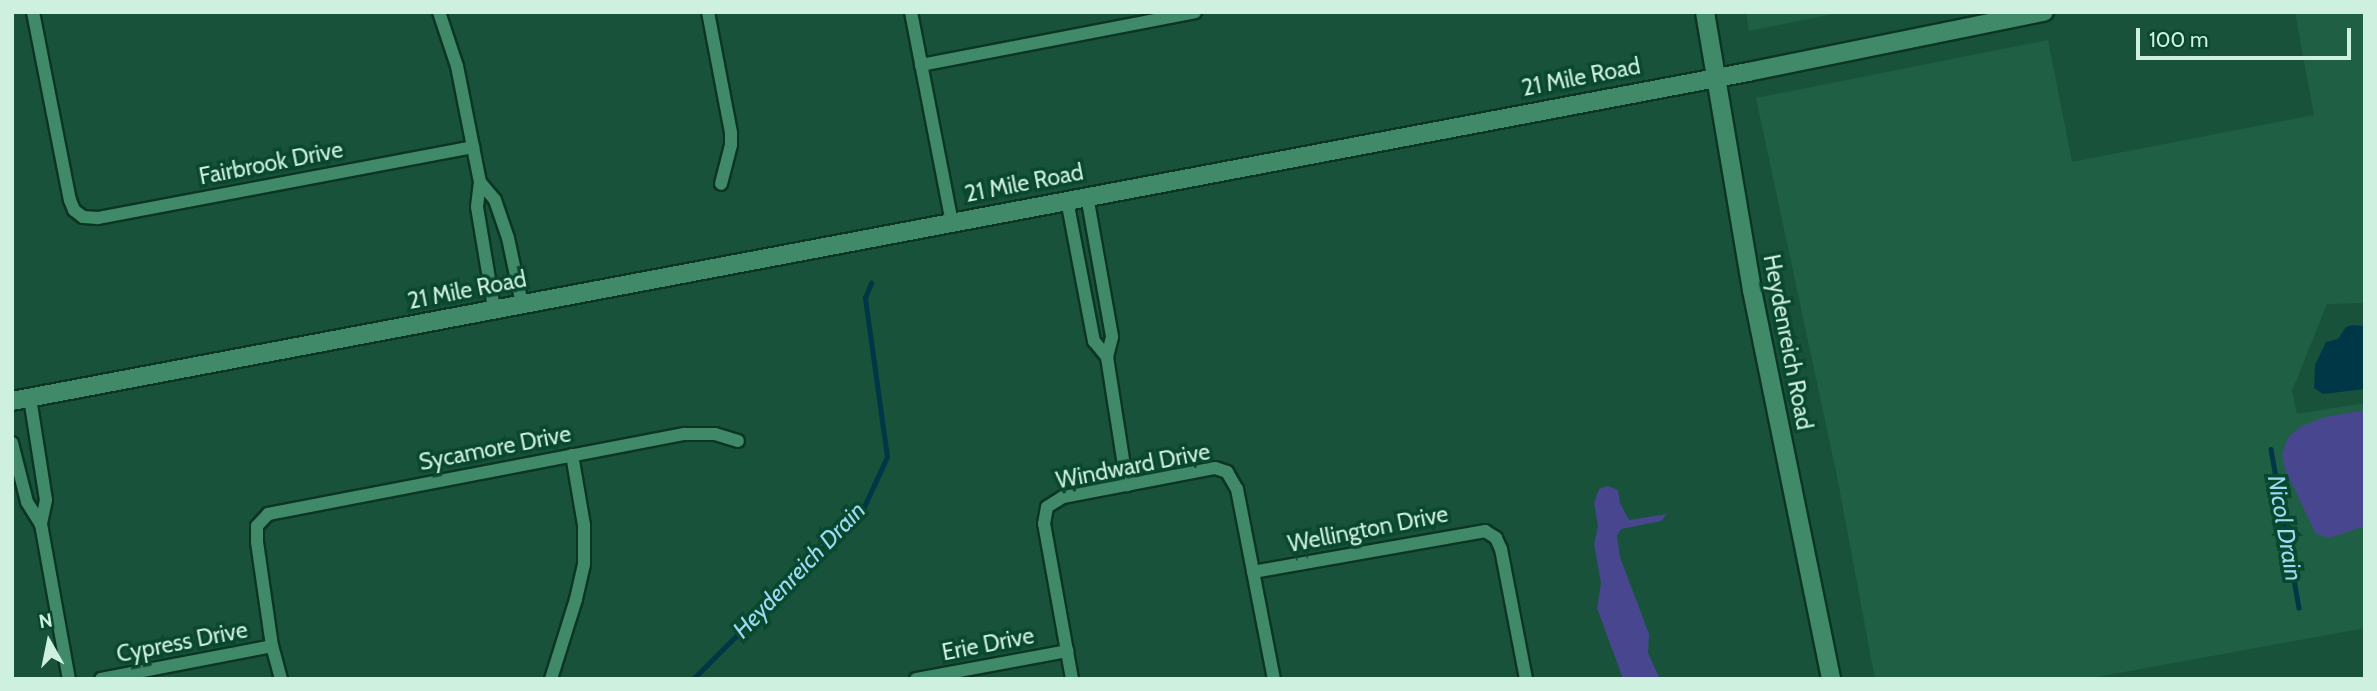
<!DOCTYPE html>
<style>
body{margin:0}
#map{position:relative;width:2377px;height:691px;overflow:hidden;background:#18523a;font-family:Cabin,sans-serif}
div>[style]{position:absolute}
.built>*{inset:0;background:#1f6045}
.green>*{inset:0;background:#48468f}
.water>*{inset:0;background:#003746}
.stream>*{height:4.5px;margin:-2.25px;padding:0 2.25px;transform-origin:2.25px;border-radius:2.25px;background:#003746}
.roads{filter:drop-shadow(2px 0 #0c3524) drop-shadow(-2px 0 #0c3524) drop-shadow(0 2px #0c3524) drop-shadow(0 -2px #0c3524)}
.street>*{height:12px;margin:-6px;padding:0 6px;transform-origin:6px;border-radius:6px;background:#418a69}
.secondary>*{height:18px;margin:-9px;padding:0 9px;transform-origin:9px;border-radius:9px;background:#418a69}
span{translate:-50% -50%;white-space:nowrap;text-align:center;line-height:1.15;-webkit-text-stroke:7px #09472f;paint-order:stroke}
.street-label{font-size:23px;color:#cdf1de}
.water-label{font-size:24px;color:#9bdaf0;font-style:italic}
.frame{position:absolute;inset:0;border:14px solid #cdf1de;pointer-events:none}
.north{position:absolute;left:14px;top:607px;width:70px;height:70px;-webkit-text-stroke:5px #09472f;paint-order:stroke;rotate:351deg;font-size:19px;font-weight:700;line-height:28px;text-align:center;color:#cdf1de}
.north::after{content:'';display:block;margin:auto;width:24px;height:32px;background:#cdf1de;clip-path:polygon(50% 0,100% 100%,50% 72%,0 100%)}
.scale{position:absolute;left:2136px;top:28px;width:215px;height:32px;box-sizing:border-box;border:4px solid #cdf1de;border-top:0;padding-left:9px;font-size:21px;line-height:24px;white-space:nowrap;color:#cdf1de;-webkit-text-stroke:5px #09472f;paint-order:stroke}
</style>
<div id="map">
<div class="built">
<i style="clip-path:polygon(1746px 12px,1843px 12px,1749px 31px)"></i>
<i style="clip-path:polygon(2295px 12px,2365px 12px,2365px 303px,2327px 304px,2292px 391px,2297px 414px,2365px 403px,2365px 628px,2086px 679px,1875px 679px,1837px 476px,1756px 98px,2048px 40px,2072px 162px,2314px 115px)"></i>
</div>
<div class="green">
<i style="clip-path:polygon(2365px 410px,2365px 526px,2329px 538px,2316px 534px,2285px 469px,2282px 454px,2288px 437px,2302px 426px,2325px 417px)"></i>
<i style="clip-path:polygon(1608px 486px,1618px 490px,1620px 503px,1629px 520px,1667px 514px,1661px 521px,1621px 529px,1617px 536px,1620px 557px,1649px 634px,1648px 653px,1659px 677px,1665px 679px,1623px 679px,1597px 608px,1601px 583px,1594px 544px,1598px 526px,1594px 503px,1599px 489px)"></i>
</div>
<div class="water">
<i style="clip-path:polygon(2352px 325px,2365px 326px,2365px 389px,2323px 394px,2314px 388px,2315px 365px,2326px 342px,2338px 339px,2346px 327px)"></i>
</div>
<div class="stream">
<i style="left:2271px;top:449px;width:161px;rotate:80deg"></i>
<i style="left:693px;top:679px;width:240px;rotate:-45deg"></i>
<i style="left:863px;top:509px;width:57px;rotate:-65.2deg"></i>
<i style="left:887px;top:457px;width:161px;rotate:-97.9deg"></i>
<i style="left:865px;top:298px;width:16px;rotate:-68deg"></i>
</div>
<div class="roads">
<div class="street">
<i style="left:33px;top:12px;width:192px;rotate:78.9deg"></i>
<i style="left:70px;top:200px;width:11px;rotate:68deg"></i>
<i style="left:74px;top:210px;width:11px;rotate:38deg"></i>
<i style="left:83px;top:217px;width:15px;rotate:4deg"></i>
<i style="left:98px;top:218px;width:382px;rotate:-10.7deg"></i>
<i style="left:439px;top:12px;width:57px;rotate:71.6deg"></i>
<i style="left:457px;top:66px;width:118px;rotate:78.8deg"></i>
<i style="left:480px;top:182px;width:25px;rotate:97deg"></i>
<i style="left:477px;top:207px;width:103px;rotate:80.5deg"></i>
<i style="left:708px;top:12px;width:123px;rotate:79.2deg"></i>
<i style="left:731px;top:133px;width:12px;rotate:90deg"></i>
<i style="left:731px;top:145px;width:40px;rotate:104.4deg"></i>
<i style="left:911px;top:12px;width:214px;rotate:79deg"></i>
<i style="left:921px;top:65px;width:279px;rotate:-10.9deg"></i>
<i style="left:480px;top:182px;width:23px;rotate:50deg"></i>
<i style="left:495px;top:200px;width:40px;rotate:71.1deg"></i>
<i style="left:508px;top:238px;width:67px;rotate:78deg"></i>
<i style="left:1087px;top:196px;width:143px;rotate:79.9deg"></i>
<i style="left:1112px;top:337px;width:21px;rotate:104deg"></i>
<i style="left:1107px;top:357px;width:130px;rotate:81.1deg"></i>
<i style="left:1067px;top:200px;width:144px;rotate:79.2deg"></i>
<i style="left:1094px;top:341px;width:21px;rotate:51deg"></i>
<i style="left:30px;top:398px;width:103px;rotate:81.1deg"></i>
<i style="left:46px;top:500px;width:25px;rotate:102deg"></i>
<i style="left:41px;top:524px;width:158px;rotate:79.8deg"></i>
<i style="left:12px;top:443px;width:61px;rotate:75.7deg"></i>
<i style="left:27px;top:502px;width:26px;rotate:58deg"></i>
<i style="left:1253px;top:572px;width:236px;rotate:-10deg"></i>
<i style="left:1485px;top:531px;width:13px;rotate:32deg"></i>
<i style="left:1496px;top:538px;width:12px;rotate:66deg"></i>
<i style="left:1501px;top:549px;width:132px;rotate:79.1deg"></i>
<i style="left:101px;top:679px;width:174px;rotate:-10.9deg"></i>
<i style="left:281px;top:679px;width:34px;rotate:-105deg"></i>
<i style="left:272px;top:646px;width:105px;rotate:-98.2deg"></i>
<i style="left:257px;top:542px;width:16px;rotate:-90deg"></i>
<i style="left:257px;top:526px;width:16px;rotate:-47deg"></i>
<i style="left:268px;top:514px;width:424px;rotate:-10.9deg"></i>
<i style="left:684px;top:434px;width:31px"></i>
<i style="left:715px;top:434px;width:24px;rotate:17deg"></i>
<i style="left:551px;top:679px;width:84px;rotate:-72.6deg"></i>
<i style="left:576px;top:599px;width:36px;rotate:-77deg"></i>
<i style="left:584px;top:564px;width:39px;rotate:-90deg"></i>
<i style="left:584px;top:525px;width:71px;rotate:-99.7deg"></i>
<i style="left:916px;top:679px;width:154px;rotate:-10.5deg"></i>
<i style="left:1072px;top:679px;width:158px;rotate:-100.2deg"></i>
<i style="left:1044px;top:524px;width:17px;rotate:-80deg"></i>
<i style="left:1047px;top:507px;width:19px;rotate:-32deg"></i>
<i style="left:1063px;top:497px;width:155px;rotate:-10.8deg"></i>
<i style="left:1215px;top:468px;width:13px;rotate:18deg"></i>
<i style="left:1227px;top:472px;width:20px;rotate:60deg"></i>
<i style="left:1237px;top:489px;width:194px;rotate:79deg"></i>
</div>
<div class="secondary">
<i style="left:1705px;top:12px;width:282px;rotate:80.4deg"></i>
<i style="left:1752px;top:290px;width:397px;rotate:78.5deg"></i>
<i style="left:12px;top:401px;width:1767px;rotate:-10.73deg"></i>
<i style="left:1748px;top:72px;width:302px;rotate:-11.5deg"></i>
</div>
</div>
<div class="street-label">
<span style="left:1581px;top:77px;rotate:-11deg">21 Mile Road</span>
<span style="left:271px;top:163px;rotate:-11deg">Fairbrook Drive</span>
<span style="left:1024px;top:183px;rotate:-11deg">21 Mile Road</span>
<span style="left:467px;top:290px;rotate:-11deg">21 Mile Road</span>
<span style="left:1788px;top:342px;rotate:79deg">Heydenreich Road</span>
<span style="left:495px;top:448px;rotate:-11deg">Sycamore Drive</span>
<span style="left:1133px;top:466px;rotate:-11deg">Windward Drive</span>
<span style="left:1368px;top:529px;rotate:-11deg">Wellington Drive</span>
<span style="left:182px;top:642px;rotate:-11deg">Cypress Drive</span>
<span style="left:988px;top:644px;rotate:-11deg">Erie Drive</span>
</div>
<div class="water-label">
<span style="left:2285px;top:528px;rotate:80deg">Nicol Drain</span>
<span style="left:799px;top:570px;rotate:-46deg">Heydenreich Drain</span>
</div>
<div class="frame"></div>
<div class="north">N</div>
<div class="scale">100 m</div>
</div>
